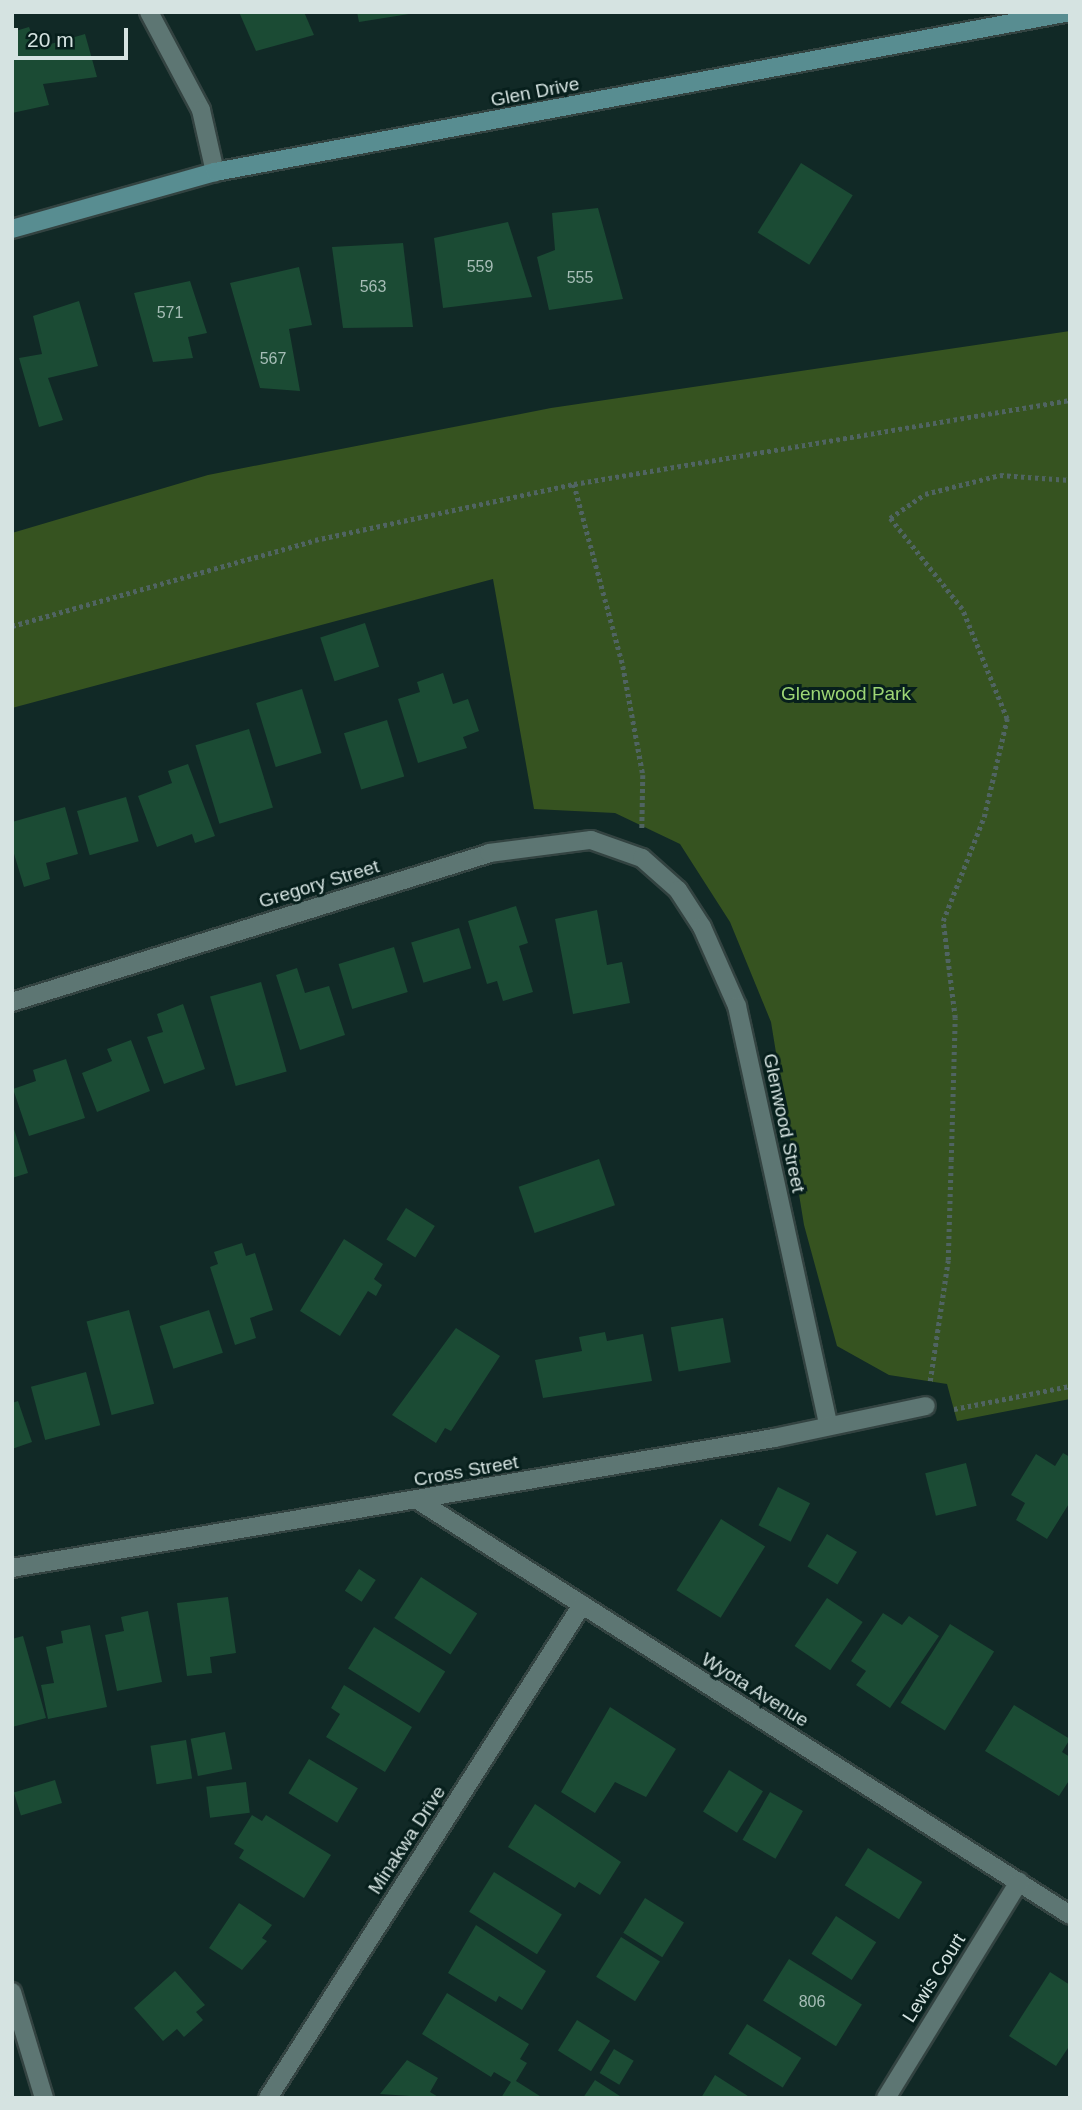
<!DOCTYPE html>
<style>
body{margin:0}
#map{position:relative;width:1082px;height:2110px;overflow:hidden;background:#112926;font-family:Arial,sans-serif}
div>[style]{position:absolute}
.green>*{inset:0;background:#365320}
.building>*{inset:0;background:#1b4b34;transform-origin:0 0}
.path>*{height:4.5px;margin-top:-2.25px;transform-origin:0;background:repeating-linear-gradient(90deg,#506462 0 3.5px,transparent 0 7px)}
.roads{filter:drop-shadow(2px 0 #334341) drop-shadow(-2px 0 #334341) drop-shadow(0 2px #334341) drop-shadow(0 -2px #334341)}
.street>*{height:18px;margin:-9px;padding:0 9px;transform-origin:9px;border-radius:9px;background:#5d7673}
.secondary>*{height:18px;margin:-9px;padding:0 9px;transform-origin:9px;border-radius:9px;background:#588d91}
span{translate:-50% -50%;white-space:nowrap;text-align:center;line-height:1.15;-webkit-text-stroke:6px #071f1c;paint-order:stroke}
.number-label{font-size:16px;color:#a6bdb6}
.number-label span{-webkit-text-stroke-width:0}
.street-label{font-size:19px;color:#d5e3e1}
.park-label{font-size:19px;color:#9dd675}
.frame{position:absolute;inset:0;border:14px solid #d5e3e1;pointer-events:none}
.scale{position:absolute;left:14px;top:28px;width:114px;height:32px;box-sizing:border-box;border:4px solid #d5e3e1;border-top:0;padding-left:9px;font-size:21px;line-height:24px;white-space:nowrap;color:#d5e3e1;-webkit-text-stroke:5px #071f1c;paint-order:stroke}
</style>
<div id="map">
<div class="green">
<i style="clip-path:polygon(1070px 331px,1070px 1399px,957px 1421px,947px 1384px,889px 1375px,837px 1346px,804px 1225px,771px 1022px,730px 922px,680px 844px,615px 813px,534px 809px,493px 579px,12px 708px,12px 533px,208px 475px,551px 408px)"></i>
</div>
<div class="building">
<i style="clip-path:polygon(239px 12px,304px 12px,314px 35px,256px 51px)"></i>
<i style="clip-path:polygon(357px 12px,408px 12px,409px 14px,359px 22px)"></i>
<i style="clip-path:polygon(29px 27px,37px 48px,85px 34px,97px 77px,43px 84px,49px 105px,12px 113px,12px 32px)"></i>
<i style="left:801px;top:163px;width:61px;height:82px;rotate:32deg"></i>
<i style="clip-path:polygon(598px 208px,623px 299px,549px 310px,537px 257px,555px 250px,552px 213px)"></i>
<i style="clip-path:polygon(508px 222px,532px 297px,443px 308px,434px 238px)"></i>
<i style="clip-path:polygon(403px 243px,413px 327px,343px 328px,332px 247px)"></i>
<i style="clip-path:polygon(299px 267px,312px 325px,289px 329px,300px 391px,260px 388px,230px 283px)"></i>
<i style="clip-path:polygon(190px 281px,207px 333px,188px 337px,193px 358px,153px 362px,134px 293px)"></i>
<i style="clip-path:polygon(79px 301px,98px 366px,48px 378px,63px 420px,39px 427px,19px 358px,42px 354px,33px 316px)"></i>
<i style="left:365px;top:623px;width:46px;height:47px;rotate:72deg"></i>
<i style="clip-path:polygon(443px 673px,453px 704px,468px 699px,479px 731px,463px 737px,467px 748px,418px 763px,398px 699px,420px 692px,417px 682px)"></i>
<i style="left:302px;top:689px;width:67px;height:48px;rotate:73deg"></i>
<i style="left:387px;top:720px;width:59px;height:45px;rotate:73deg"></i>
<i style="left:249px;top:729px;width:82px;height:56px;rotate:73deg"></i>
<i style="clip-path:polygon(188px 764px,215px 836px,195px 843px,192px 834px,157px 847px,138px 796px,172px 783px,168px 771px)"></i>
<i style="left:126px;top:797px;width:46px;height:51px;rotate:74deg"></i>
<i style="clip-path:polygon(65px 807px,78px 854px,46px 863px,50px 879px,24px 887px,12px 847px,12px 822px)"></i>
<i style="clip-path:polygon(516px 906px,528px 943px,519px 946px,533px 992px,503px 1001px,497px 981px,487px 984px,468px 921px)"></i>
<i style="clip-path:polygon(597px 910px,607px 965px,622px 962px,630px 1003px,573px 1014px,555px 919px)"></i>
<i style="left:459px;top:928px;width:42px;height:50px;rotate:73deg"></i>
<i style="left:394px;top:947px;width:47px;height:58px;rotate:73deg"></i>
<i style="clip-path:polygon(297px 968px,305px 993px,329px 986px,345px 1035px,300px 1050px,276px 975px)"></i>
<i style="left:261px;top:982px;width:93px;height:53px;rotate:74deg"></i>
<i style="clip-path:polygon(183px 1004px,205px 1069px,164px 1084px,147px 1037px,163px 1032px,157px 1014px)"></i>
<i style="clip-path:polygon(131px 1040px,150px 1091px,97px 1112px,82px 1073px,112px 1061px,107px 1049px)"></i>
<i style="clip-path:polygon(66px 1059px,85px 1118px,29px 1136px,13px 1089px,36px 1081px,33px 1070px)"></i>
<i style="clip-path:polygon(12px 1123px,28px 1173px,12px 1178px)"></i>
<i style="left:599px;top:1159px;width:49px;height:85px;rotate:71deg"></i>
<i style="left:406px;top:1208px;width:34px;height:37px;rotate:32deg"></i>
<i style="clip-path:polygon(344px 1239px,383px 1264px,374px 1279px,382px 1285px,376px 1296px,368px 1291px,340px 1336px,300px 1311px)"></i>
<i style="clip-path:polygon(242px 1243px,246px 1256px,255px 1253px,273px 1310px,250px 1318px,256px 1338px,235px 1345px,210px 1267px,218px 1264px,214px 1252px)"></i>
<i style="left:129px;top:1310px;width:97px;height:44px;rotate:75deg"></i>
<i style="left:209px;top:1310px;width:45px;height:52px;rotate:72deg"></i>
<i style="left:723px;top:1318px;width:45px;height:53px;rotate:80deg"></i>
<i style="clip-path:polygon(456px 1328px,500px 1356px,451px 1431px,445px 1428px,436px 1443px,392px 1415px)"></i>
<i style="clip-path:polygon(605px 1332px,607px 1341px,643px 1334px,652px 1381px,543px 1398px,535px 1360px,582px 1351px,579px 1337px)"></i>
<i style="left:86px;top:1372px;width:55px;height:57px;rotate:75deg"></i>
<i style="clip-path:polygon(18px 1401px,32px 1442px,12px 1449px,12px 1403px)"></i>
<i style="clip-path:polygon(1063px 1453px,1070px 1457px,1070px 1502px,1047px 1539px,1016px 1520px,1025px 1503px,1011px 1495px,1036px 1454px,1055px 1466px)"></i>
<i style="left:966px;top:1463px;width:44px;height:42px;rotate:76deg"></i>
<i style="left:778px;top:1487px;width:36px;height:43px;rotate:27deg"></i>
<i style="left:721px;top:1519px;width:52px;height:84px;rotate:32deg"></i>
<i style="left:827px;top:1534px;width:35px;height:38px;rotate:31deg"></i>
<i style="left:359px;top:1569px;width:20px;height:26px;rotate:33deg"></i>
<i style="left:421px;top:1577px;width:67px;height:49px;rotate:33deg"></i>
<i style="clip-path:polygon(228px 1597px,236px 1653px,210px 1657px,212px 1673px,187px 1676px,177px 1603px)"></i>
<i style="left:827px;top:1598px;width:43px;height:58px;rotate:34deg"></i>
<i style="clip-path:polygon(148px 1611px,162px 1682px,117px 1691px,105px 1635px,124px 1631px,121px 1617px)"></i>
<i style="clip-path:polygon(883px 1613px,902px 1625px,909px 1616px,939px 1636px,890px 1708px,856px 1685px,866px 1671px,851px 1661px)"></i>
<i style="left:950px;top:1624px;width:52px;height:93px;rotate:32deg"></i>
<i style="clip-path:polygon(90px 1625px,107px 1707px,48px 1719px,41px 1685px,54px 1683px,46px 1647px,63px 1643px,61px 1631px)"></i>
<i style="left:374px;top:1627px;width:84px;height:49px;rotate:32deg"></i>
<i style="clip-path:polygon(23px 1636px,46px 1718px,12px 1727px,12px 1639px)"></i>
<i style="clip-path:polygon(344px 1685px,412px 1727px,385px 1772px,326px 1737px,340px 1714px,331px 1708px)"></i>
<i style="clip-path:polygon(1014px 1705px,1070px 1739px,1062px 1752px,1070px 1757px,1070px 1779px,1059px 1796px,985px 1751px)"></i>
<i style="clip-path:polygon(610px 1707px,676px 1749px,646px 1797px,615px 1782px,595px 1813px,561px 1792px)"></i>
<i style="left:225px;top:1732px;width:38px;height:35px;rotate:79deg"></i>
<i style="left:186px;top:1740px;width:39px;height:36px;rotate:81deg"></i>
<i style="left:309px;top:1759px;width:57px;height:40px;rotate:31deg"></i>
<i style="left:729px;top:1770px;width:40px;height:49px;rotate:32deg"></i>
<i style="left:55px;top:1780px;width:24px;height:43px;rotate:73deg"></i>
<i style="left:246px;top:1782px;width:31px;height:40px;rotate:83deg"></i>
<i style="left:770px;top:1792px;width:38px;height:55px;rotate:30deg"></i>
<i style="clip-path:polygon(535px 1804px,621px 1862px,600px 1895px,579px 1882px,575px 1888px,508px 1847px)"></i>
<i style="clip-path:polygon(252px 1815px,262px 1821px,266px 1815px,331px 1855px,304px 1898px,239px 1858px,244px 1850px,234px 1844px)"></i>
<i style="left:868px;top:1848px;width:64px;height:44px;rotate:32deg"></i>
<i style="left:494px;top:1872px;width:80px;height:47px;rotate:32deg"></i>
<i style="left:645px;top:1898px;width:46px;height:41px;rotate:32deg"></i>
<i style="clip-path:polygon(239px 1903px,272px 1925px,262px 1938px,267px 1941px,242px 1970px,209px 1948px)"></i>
<i style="left:836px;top:1916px;width:48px;height:45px;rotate:33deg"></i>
<i style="clip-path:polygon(476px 1925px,546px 1971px,522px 2010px,499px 1996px,496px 2002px,448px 1973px)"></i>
<i style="left:621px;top:1937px;width:46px;height:47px;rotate:32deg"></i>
<i style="left:789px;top:1959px;width:86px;height:49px;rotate:32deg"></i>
<i style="clip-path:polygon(175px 1971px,205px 2005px,196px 2012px,203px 2020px,184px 2037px,177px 2029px,163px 2041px,134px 2008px)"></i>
<i style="clip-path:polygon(1050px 1972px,1070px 1985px,1070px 2045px,1056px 2066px,1009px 2036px)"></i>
<i style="clip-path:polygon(447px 1993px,529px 2044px,520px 2059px,527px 2063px,516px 2081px,543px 2098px,501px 2098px,511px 2082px,494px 2072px,491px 2077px,422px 2034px)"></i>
<i style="left:577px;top:2020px;width:39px;height:36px;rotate:32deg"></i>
<i style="left:747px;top:2024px;width:64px;height:35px;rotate:32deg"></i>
<i style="left:614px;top:2049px;width:23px;height:28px;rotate:31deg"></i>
<i style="clip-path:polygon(407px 2060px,438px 2078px,430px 2092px,440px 2098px,380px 2094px)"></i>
<i style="clip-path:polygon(715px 2075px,751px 2098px,701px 2098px)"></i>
<i style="clip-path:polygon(595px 2080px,623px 2098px,583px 2098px)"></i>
</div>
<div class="path">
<i style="left:574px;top:484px;width:188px;rotate:74.9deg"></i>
<i style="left:623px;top:666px;width:111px;rotate:79.6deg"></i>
<i style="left:643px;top:775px;width:55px;rotate:91deg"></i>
<i style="left:12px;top:626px;width:315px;rotate:-15.8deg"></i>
<i style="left:315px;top:540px;width:265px;rotate:-12.2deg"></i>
<i style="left:574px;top:484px;width:503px;rotate:-9.61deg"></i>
<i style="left:930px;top:1381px;width:122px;rotate:-81.5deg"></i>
<i style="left:948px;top:1260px;width:100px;rotate:-88.3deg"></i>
<i style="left:951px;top:1160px;width:142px;rotate:-88.4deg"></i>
<i style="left:955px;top:1018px;width:98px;rotate:-97.1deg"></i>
<i style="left:943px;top:921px;width:112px;rotate:-68.5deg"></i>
<i style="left:984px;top:817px;width:101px;rotate:-76.8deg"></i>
<i style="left:1007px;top:719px;width:119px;rotate:-112.2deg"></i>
<i style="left:962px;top:609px;width:116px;rotate:-128.4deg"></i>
<i style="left:890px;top:518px;width:42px;rotate:-34.4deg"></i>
<i style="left:925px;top:494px;width:77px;rotate:-14.2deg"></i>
<i style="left:1000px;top:475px;width:70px;rotate:4.1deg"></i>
<i style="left:954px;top:1409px;width:118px;rotate:-11.2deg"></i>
</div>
<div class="roads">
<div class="street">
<i style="left:149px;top:12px;width:111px;rotate:62deg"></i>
<i style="left:201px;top:110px;width:64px;rotate:77.3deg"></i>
<i style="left:12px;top:1002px;width:500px;rotate:-17.3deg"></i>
<i style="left:489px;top:853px;width:103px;rotate:-7.3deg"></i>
<i style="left:591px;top:840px;width:54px;rotate:19.4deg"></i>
<i style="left:642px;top:858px;width:48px;rotate:41.6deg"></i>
<i style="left:678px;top:890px;width:44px;rotate:57deg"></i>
<i style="left:702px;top:927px;width:86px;rotate:66.1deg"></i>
<i style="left:737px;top:1006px;width:427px;rotate:77.7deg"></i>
<i style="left:419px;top:1501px;width:771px;rotate:32.45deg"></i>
<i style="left:12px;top:1568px;width:773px;rotate:-9.68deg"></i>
<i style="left:774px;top:1438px;width:155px;rotate:-11.9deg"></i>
<i style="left:12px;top:1992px;width:111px;rotate:73.2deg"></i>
<i style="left:268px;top:2098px;width:585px;rotate:-57.51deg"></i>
<i style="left:886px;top:2098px;width:254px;rotate:-58.4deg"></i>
</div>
<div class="secondary">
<i style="left:12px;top:229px;width:211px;rotate:-15.7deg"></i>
<i style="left:215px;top:172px;width:870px;rotate:-10.6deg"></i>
</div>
</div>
<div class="number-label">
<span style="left:480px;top:267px">559</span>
<span style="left:580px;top:278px">555</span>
<span style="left:373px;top:287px">563</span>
<span style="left:170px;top:313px">571</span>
<span style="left:273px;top:359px">567</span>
<span style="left:812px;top:2002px">806</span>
</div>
<div class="street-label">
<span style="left:535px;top:92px;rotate:-11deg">Glen Drive</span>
<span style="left:319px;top:884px;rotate:-17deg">Gregory Street</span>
<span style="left:784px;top:1123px;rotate:78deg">Glenwood Street</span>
<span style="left:466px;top:1471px;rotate:-10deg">Cross Street</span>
<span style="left:755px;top:1690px;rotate:32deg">Wyota Avenue</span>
<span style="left:407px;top:1840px;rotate:-57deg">Minakwa Drive</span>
<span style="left:934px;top:1978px;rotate:-58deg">Lewis Court</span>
</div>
<div class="park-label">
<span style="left:846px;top:694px">Glenwood Park</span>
</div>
<div class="frame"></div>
<div class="scale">20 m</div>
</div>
